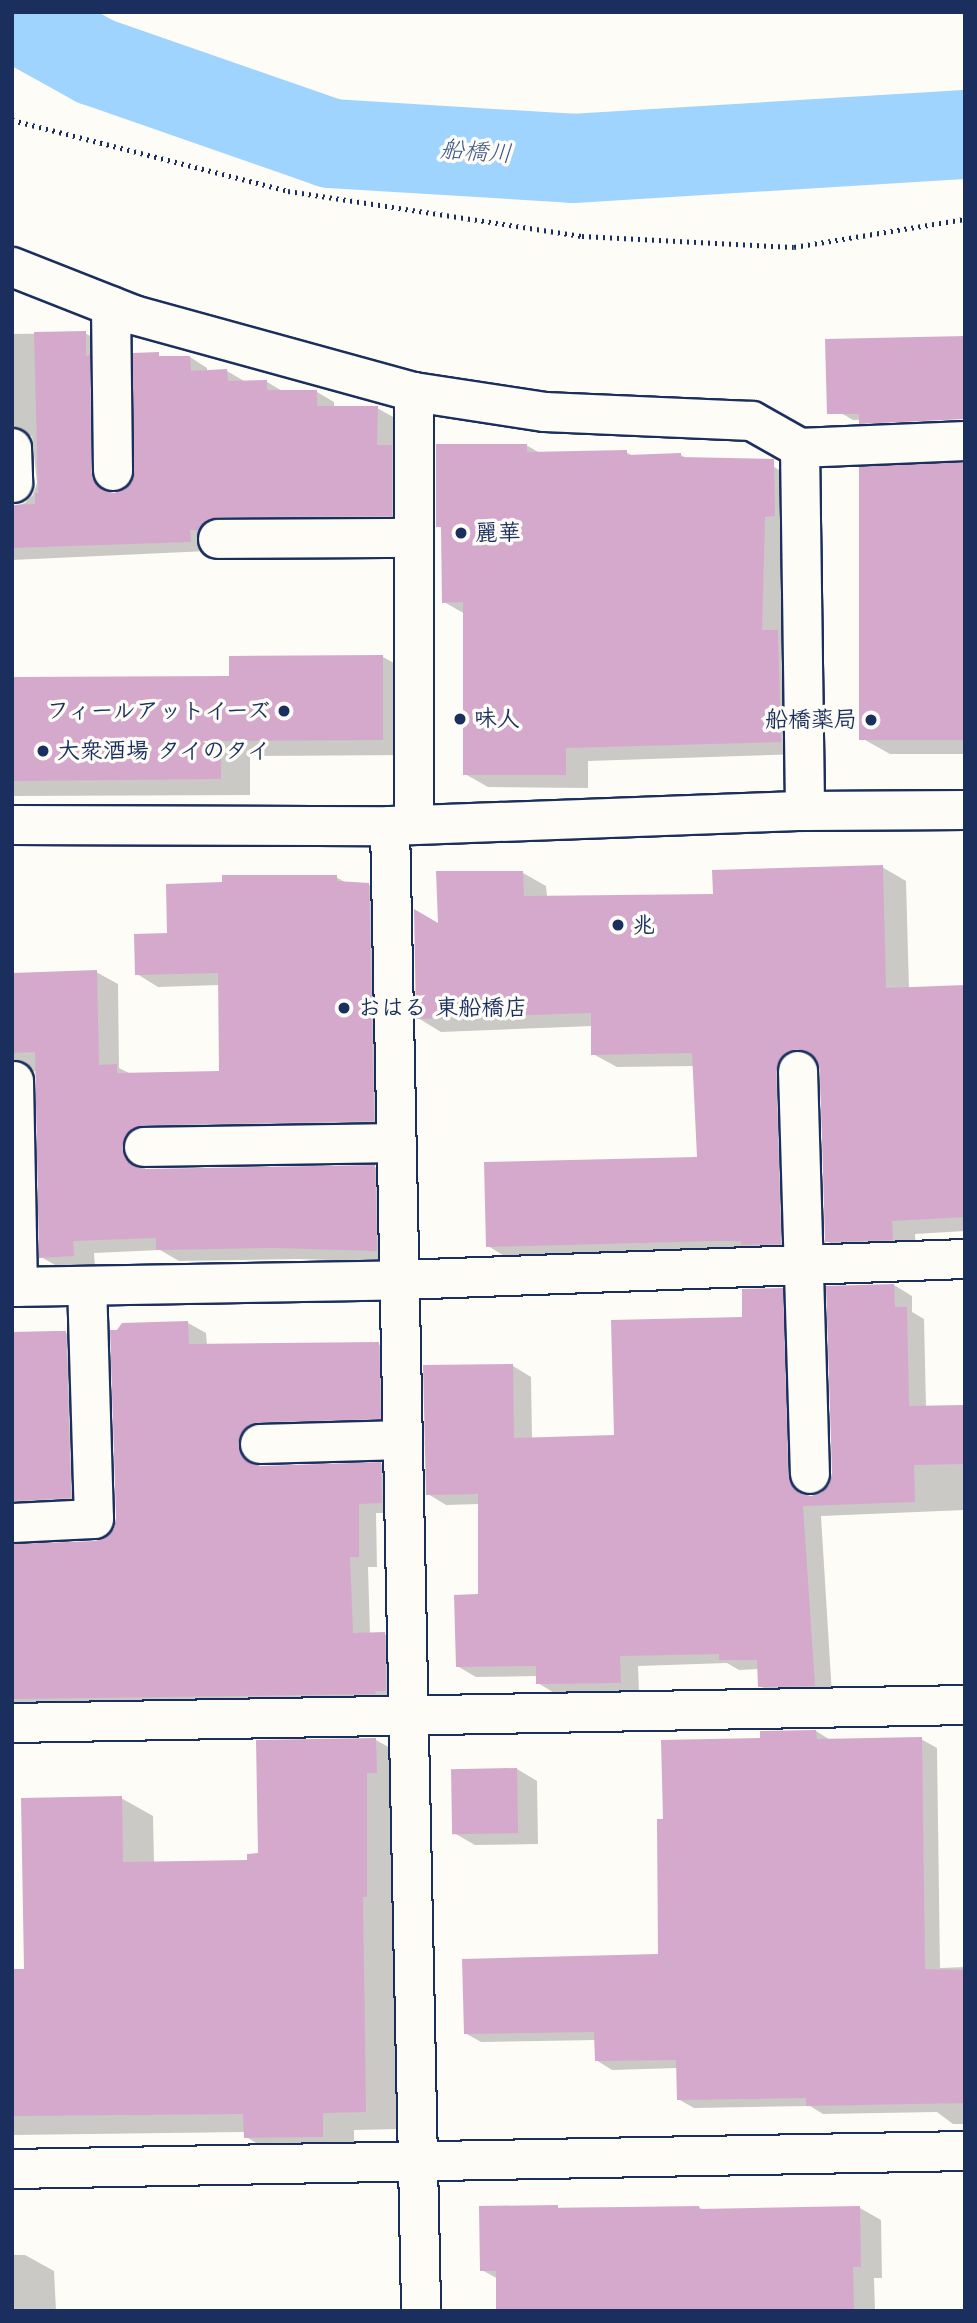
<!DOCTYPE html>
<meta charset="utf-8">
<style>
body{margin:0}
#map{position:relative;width:977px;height:2323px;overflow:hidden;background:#fdfcf7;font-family:"Comic Neue","Klee One",sans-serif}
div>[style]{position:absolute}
.shadow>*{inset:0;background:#0003}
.river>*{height:89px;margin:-44.5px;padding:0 44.5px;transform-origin:44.5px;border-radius:44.5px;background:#9ed4fd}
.building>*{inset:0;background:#d5a9cc;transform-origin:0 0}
.path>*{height:4.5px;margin-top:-2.25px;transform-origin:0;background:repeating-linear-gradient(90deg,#1b2f5e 0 2px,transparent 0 7px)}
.roads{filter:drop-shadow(2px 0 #1b2f5e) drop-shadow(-2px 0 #1b2f5e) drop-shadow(0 2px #1b2f5e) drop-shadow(0 -2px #1b2f5e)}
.minor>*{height:38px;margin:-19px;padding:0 19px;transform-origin:19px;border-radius:19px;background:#fdfcf7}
.dots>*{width:19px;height:19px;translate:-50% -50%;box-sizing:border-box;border:4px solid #fdfcf7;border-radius:50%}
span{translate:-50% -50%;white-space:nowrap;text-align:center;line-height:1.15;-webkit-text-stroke:7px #fdfcf7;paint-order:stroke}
.poi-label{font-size:23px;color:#1b2f5e;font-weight:700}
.left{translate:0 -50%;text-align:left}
.right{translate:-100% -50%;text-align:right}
.water-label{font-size:24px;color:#3c5886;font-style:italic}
.frame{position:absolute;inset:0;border:14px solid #1b2f5e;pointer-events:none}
</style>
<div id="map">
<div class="shadow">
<i style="clip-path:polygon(85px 333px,103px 343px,108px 482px,112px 495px,124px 492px,133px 483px,190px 357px,207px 368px,207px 372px,227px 371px,244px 381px,267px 382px,284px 392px,317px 392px,334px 402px,334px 408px,377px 408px,395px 418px,394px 448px,409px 456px,409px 525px,208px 551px,12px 560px,12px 507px,25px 503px,33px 495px,37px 483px,32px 436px,18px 439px,12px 445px,12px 334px)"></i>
<i style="clip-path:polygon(829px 406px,965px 416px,853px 420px)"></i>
<i style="clip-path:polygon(526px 445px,540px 453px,626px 452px,635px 457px,681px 455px,688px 459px,761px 459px,784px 473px,804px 754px,588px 761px,588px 788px,488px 787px,465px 774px,465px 614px,444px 602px,442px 528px,438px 526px)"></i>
<i style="clip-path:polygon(965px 476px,965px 754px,890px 754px,865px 740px)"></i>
<i style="clip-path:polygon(383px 657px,412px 673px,412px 755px,250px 756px,250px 795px,12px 796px,12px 679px,231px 678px)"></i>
<i style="clip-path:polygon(882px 867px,906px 881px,909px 989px,965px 987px,965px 1231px,915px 1234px,916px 1253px,850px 1255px,827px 1241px,819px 1063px,810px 1066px,804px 1257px,511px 1260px,488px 1246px,698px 1159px,694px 1066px,617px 1067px,593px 1054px,593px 1026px,441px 1032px,418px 1018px,440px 926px,523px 873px,546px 886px,547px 897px,714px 896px)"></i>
<i style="clip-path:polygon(336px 877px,348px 884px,369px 885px,390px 897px,395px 1133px,143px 1161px,146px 1171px,375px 1167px,396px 1179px,398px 1262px,299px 1259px,179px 1261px,160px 1250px,94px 1253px,95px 1267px,62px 1269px,41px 1257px,38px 1080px,35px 1071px,24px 1074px,12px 1260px,12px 974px,96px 972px,118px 984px,119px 1068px,131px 1074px,221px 1073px,220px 985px,158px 987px,137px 974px,169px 934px)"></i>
<i style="clip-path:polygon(894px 1285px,912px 1296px,912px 1312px,924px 1319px,926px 1407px,965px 1406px,965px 1510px,821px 1516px,832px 1695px,778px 1696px,760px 1686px,759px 1669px,739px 1670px,727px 1663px,638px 1666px,639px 1692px,556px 1694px,538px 1683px,538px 1676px,476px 1677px,457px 1666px,480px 1596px,480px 1504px,446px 1505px,428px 1494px,513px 1366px,531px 1377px,532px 1439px,616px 1437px,744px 1318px,782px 1289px,800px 1300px,806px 1486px,809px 1498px,823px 1494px,831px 1485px)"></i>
<i style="clip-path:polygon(188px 1323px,206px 1333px,207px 1346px,378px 1344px,397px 1354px,398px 1428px,256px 1455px,260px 1468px,381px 1464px,399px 1475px,400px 1513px,376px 1513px,377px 1567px,368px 1567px,370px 1634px,384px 1634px,403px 1644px,404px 1701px,12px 1709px,12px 1543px,13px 1546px,96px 1542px,107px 1539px,115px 1529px)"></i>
<i style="clip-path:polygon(12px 1333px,66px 1333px,84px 1343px,89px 1508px,12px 1524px)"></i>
<i style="clip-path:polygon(816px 1731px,832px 1741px,921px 1739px,937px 1748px,940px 1968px,965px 1967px,965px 2124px,953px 2124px,937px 2112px,823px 2114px,810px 2106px,694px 2108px,678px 2099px,678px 2068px,612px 2070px,596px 2060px,596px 2040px,481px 2042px,465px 2033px,659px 1956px,665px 1821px,762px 1739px)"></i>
<i style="clip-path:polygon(376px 1740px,408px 1758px,394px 1915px,398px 2129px,354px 2130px,354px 2154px,277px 2155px,246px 2137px,245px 2132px,12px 2135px,12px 1970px,26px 1970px,121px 1798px,153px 1816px,154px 1864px,249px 1862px,260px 1855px)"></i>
<i style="clip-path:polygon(517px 1769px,537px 1781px,538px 1844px,475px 1845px,454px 1833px)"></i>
<i style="clip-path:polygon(699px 2207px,704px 2211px,860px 2208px,881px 2220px,882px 2278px,874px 2278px,875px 2311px,498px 2311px,498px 2279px,482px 2270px,481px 2208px)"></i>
<i style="clip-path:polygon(12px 2255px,25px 2255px,54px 2271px,56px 2311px,12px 2311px)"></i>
</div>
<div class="river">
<i style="left:12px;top:15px;width:95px;rotate:29deg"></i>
<i style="left:95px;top:61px;width:249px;rotate:19.2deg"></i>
<i style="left:330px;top:143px;width:242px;rotate:3.5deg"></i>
<i style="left:572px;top:158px;width:394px;rotate:-3.5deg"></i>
</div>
<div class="building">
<i style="clip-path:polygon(86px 331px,86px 356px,90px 355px,91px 471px,94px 482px,102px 490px,114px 493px,125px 489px,132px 481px,133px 353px,159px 352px,159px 356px,190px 356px,191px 371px,227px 369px,228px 381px,267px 380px,267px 390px,317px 390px,317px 406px,378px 406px,377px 445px,392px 445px,392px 516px,218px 517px,206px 521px,199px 530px,190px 530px,191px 542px,12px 548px,12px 505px,35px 504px,35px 493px,38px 493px,34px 332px)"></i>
<i style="clip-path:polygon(965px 336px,965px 419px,859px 424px,859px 414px,827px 414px,825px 339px)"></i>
<i style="clip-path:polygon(436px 444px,527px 444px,527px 452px,627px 450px,627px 455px,681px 453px,681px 457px,774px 459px,775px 516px,765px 517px,762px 630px,778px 630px,781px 742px,566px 748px,566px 775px,463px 775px,463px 602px,442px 603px,441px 527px,436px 527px)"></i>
<i style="left:965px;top:463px;width:277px;height:106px;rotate:90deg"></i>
<i style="clip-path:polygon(383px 655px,383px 740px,221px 741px,221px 779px,12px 781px,12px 677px,229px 676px,229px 656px)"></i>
<i style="clip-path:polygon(883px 865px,886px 988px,965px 985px,965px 1217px,892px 1221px,893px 1240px,825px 1242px,820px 1070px,817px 1060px,809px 1052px,797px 1049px,787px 1052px,779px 1060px,776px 1072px,781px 1244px,741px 1245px,741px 1241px,712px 1241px,486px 1247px,484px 1162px,697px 1157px,692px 1053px,591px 1055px,591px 1013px,416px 1019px,414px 909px,438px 923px,436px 871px,523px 871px,524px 896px,713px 894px,712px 870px)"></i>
<i style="clip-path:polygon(222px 875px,337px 875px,337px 881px,369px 883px,374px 1121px,144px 1125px,133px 1128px,125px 1136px,122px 1147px,125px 1158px,133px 1166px,144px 1169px,375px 1165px,377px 1251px,276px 1248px,156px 1250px,156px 1238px,73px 1241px,74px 1256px,39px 1258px,35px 1052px,12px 1053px,12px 973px,97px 970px,99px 1065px,117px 1064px,117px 1073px,219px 1071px,218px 973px,135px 975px,134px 934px,167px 933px,166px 884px,222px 882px)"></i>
<i style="clip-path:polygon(894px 1284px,895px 1307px,907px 1307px,909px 1406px,965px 1405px,965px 1464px,914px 1465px,915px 1502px,803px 1506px,815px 1686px,758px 1687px,757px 1660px,719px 1660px,719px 1654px,620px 1656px,621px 1683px,536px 1684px,536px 1666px,456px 1667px,454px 1595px,478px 1594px,478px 1494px,426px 1495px,423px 1365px,513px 1364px,514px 1438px,614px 1435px,611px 1320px,742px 1317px,742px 1289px,783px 1288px,788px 1475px,791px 1485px,799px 1493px,811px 1496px,821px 1493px,829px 1485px,832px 1473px,826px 1286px)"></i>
<i style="clip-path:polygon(188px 1321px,189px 1344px,379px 1342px,381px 1419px,259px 1422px,248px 1426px,241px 1434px,238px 1444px,242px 1456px,250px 1463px,260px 1466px,381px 1462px,382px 1503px,359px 1504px,359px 1557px,350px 1557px,353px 1633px,385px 1632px,386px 1691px,375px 1691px,376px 1694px,12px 1699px,12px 1544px,95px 1541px,106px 1537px,114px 1529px,116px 1518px,110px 1330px,117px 1330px,122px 1323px)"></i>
<i style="clip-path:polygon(56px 1331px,66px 1331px,71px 1498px,12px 1501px,12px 1332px)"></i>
<i style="clip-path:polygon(816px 1730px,817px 1739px,922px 1737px,925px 1969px,965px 1970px,965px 2103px,806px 2106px,806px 2098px,677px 2100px,676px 2060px,595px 2061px,594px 2032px,464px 2034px,462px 1959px,658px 1954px,657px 1819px,663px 1819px,661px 1740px,760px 1738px,760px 1731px)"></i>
<i style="clip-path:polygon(376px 1738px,377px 1773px,367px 1773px,367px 1897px,363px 1897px,366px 2112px,323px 2113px,323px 2137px,244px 2138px,243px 2114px,12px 2116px,12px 1969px,24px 1969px,21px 1798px,122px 1796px,123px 1862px,247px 1860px,247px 1854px,258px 1853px,256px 1740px)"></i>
<i style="left:517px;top:1768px;width:65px;height:66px;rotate:89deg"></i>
<i style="clip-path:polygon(558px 2205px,558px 2208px,699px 2206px,699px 2209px,860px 2206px,861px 2267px,853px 2267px,854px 2311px,496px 2311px,496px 2271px,480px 2271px,479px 2206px)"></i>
</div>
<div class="path">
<i style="left:12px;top:120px;width:285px;rotate:14.4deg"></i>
<i style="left:288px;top:191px;width:297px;rotate:8.7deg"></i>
<i style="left:582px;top:236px;width:212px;rotate:3deg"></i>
<i style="left:794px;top:247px;width:173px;rotate:-9.3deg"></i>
</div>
<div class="roads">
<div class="minor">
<i style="left:12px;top:267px;width:131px;rotate:21.5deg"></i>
<i style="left:134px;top:315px;width:290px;rotate:15.4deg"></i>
<i style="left:414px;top:392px;width:133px;rotate:8.7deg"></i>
<i style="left:545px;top:412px;width:207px;rotate:2.5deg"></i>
<i style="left:752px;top:421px;width:55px;rotate:29.4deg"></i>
<i style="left:800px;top:448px;width:363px;rotate:89.2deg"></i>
<i style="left:111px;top:306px;width:165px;rotate:89.3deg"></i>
<i style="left:12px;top:448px;width:35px;rotate:88deg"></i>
<i style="left:800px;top:448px;width:165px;rotate:-2.4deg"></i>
<i style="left:218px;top:539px;width:196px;rotate:-0.3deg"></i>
<i style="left:12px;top:825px;width:378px;rotate:0.2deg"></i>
<i style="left:390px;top:826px;width:415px;rotate:-2.1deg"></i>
<i style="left:805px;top:811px;width:160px;rotate:-0.4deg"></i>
<i style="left:414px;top:825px;width:433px;rotate:-90deg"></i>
<i style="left:390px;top:826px;width:1485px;rotate:88.8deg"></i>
<i style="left:798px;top:1071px;width:403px;rotate:88.3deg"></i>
<i style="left:14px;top:1081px;width:206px;rotate:88.9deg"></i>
<i style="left:144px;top:1147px;width:253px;rotate:-0.9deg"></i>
<i style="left:12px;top:1287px;width:388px;rotate:-1deg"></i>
<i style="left:400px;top:1280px;width:565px;rotate:-2.13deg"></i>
<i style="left:260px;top:1444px;width:143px;rotate:-1.6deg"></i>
<i style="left:14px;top:1523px;width:80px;rotate:-2.9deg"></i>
<i style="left:94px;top:1519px;width:233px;rotate:-91.7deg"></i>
<i style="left:12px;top:1723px;width:953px;rotate:-1.08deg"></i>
<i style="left:12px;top:2169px;width:953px;rotate:-1.08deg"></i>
</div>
</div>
<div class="dots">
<i style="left:461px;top:533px;background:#1b2f5e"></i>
<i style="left:284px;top:711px;background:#1b2f5e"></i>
<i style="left:460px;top:719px;background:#1b2f5e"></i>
<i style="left:871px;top:720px;background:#1b2f5e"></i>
<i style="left:43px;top:751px;background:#1b2f5e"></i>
<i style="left:618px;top:925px;background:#1b2f5e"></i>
<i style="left:344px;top:1008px;background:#1b2f5e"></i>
</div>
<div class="poi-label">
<span class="left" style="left:475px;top:533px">麗華</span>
<span class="right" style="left:270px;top:711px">フィールアットイーズ</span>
<span class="left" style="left:474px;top:719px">味人</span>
<span class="right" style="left:857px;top:720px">船橋薬局</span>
<span class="left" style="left:57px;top:751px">大衆酒場 タイのタイ</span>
<span class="left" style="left:632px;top:925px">兆</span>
<span class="left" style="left:358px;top:1008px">おはる 東船橋店</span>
</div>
<div class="water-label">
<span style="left:476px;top:152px;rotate:4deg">船橋川</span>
</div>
<div class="frame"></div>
</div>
